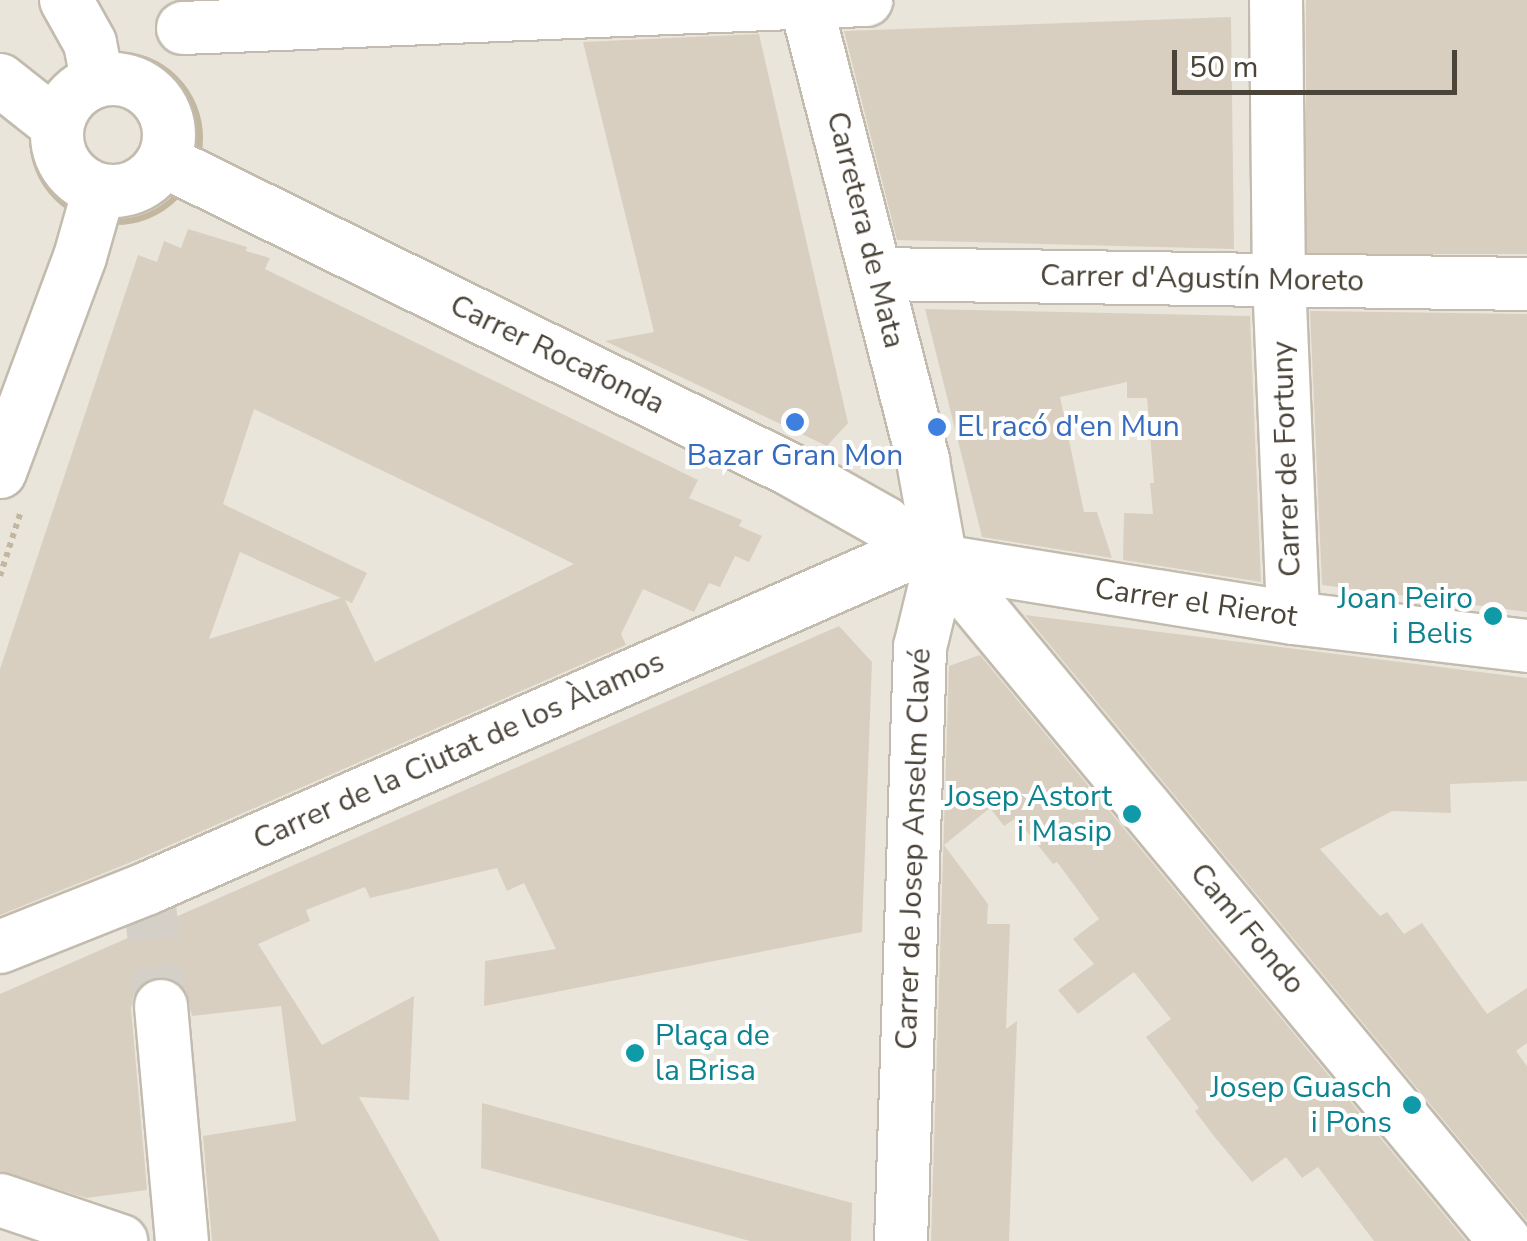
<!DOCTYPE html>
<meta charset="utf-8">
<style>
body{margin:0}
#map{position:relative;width:1527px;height:1241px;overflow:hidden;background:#f6f3ec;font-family:"Nunito Sans",sans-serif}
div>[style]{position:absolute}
.residential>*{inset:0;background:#eae5da;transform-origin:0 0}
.building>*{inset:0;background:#d8cfc1;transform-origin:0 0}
.minor-tunnel>*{height:52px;margin-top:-26px;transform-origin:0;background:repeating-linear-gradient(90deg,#d4d0c8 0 52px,transparent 0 78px)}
.path>*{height:6px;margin-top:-3px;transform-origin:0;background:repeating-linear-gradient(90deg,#c4b79f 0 5px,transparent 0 10px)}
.path>.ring{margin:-3px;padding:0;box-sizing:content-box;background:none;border:6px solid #c4b79f;border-radius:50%}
.roads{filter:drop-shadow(2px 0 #c2bbae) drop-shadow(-2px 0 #c2bbae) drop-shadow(0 2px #c2bbae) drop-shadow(0 -2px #c2bbae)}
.minor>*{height:52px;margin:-26px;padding:0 26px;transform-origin:26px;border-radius:26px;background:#fff}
.minor>.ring{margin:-26px;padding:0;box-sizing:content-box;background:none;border:52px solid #fff;border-radius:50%}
.dots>*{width:28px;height:28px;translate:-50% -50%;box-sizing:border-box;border:5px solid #fff;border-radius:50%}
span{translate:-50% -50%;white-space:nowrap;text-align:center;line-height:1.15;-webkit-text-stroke:8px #fff;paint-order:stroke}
.street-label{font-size:30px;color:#4b4439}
.shop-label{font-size:30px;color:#366cbe}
.left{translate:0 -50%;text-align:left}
.culture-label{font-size:30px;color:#0d838f}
.right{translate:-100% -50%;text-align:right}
.scale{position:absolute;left:1172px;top:50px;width:285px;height:45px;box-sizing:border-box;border:5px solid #4b4439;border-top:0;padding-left:12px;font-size:30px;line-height:35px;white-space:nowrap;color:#4b4439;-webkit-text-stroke:8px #fff;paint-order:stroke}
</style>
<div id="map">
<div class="residential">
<i style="left:0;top:0;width:1527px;height:1241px"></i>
</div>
<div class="building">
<i style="left:1527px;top:0;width:254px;height:221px;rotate:90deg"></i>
<i style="clip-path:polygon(1231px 17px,1234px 249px,897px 240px,844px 31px)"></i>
<i style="clip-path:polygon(759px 34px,848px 423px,827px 446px,605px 341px,654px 332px,583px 42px)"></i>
<i style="clip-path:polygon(evenodd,188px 229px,247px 247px,246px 251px,270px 258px,265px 269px,698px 480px,689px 498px,742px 520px,739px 526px,762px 536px,749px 562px,735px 556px,720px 587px,709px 583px,694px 612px,643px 589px,621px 634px,626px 645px,136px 860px,0 915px,0 669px,138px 255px,157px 262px,164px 241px,181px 248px,188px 229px,254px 409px,485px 520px,574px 564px,375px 662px,345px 600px,352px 603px,367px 573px,223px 504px,254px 409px,188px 229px,240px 552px,341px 598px,209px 639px,240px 552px)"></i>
<i style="clip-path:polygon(925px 309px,1250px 316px,1261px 582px,1123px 560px,1124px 513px,1153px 514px,1150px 483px,1154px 483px,1147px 398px,1127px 398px,1127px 382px,1060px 397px,1084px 512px,1097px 512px,1112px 558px,982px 537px)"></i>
<i style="clip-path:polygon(1310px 311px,1527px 314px,1527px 612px,1322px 585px)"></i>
<i style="clip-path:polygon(1025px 615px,1527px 678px,1527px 781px,1450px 784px,1451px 813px,1392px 811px,1320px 849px,1380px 916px,1387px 912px,1404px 934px,1422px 923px,1487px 1014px,1527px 988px,1527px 1043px,1516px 1051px,1527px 1066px,1527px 1221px)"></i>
<i style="clip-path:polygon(839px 626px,872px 662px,862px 932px,484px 1006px,485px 961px,556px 949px,524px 883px,507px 891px,497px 868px,370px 898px,365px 887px,306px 910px,310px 921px,258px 944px,322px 1045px,414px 996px,409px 1100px,359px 1097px,440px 1241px,212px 1241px,203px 1136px,296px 1121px,281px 1006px,192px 1016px,185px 988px,174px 979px,159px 976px,143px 982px,134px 993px,131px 1008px,147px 1190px,86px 1198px,0 1171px,0 994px)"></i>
<i style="clip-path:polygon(980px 655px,1466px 1241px,1374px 1241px,1318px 1167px,1302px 1178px,1286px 1157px,1252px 1182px,1213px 1135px,1195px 1111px,1199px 1108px,1146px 1037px,1171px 1019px,1134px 972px,1078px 1014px,1058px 990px,1094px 964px,1073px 939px,1099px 919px,1057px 862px,1053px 864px,1016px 818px,1004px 826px,990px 808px,944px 845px,988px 904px,987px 924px,1010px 924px,1006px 1029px,1017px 1021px,1009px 1241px,931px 1241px,949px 666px)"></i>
<i style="clip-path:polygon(482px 1103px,852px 1203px,851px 1241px,750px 1241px,481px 1168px)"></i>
</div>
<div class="minor-tunnel">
<i style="left:148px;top:888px;width:119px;rotate:83.7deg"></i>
</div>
<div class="path">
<i class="ring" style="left:32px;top:54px;width:162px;height:162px"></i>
<i style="left:0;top:576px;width:68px;rotate:-72.1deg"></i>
</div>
<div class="roads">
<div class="minor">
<i style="left:66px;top:0;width:49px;rotate:60.8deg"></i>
<i style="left:90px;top:43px;width:38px;rotate:79deg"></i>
<i style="left:805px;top:0;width:476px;rotate:75.6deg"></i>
<i style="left:923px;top:461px;width:102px;rotate:79.8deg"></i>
<i style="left:941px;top:561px;width:89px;rotate:103.7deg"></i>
<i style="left:920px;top:647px;width:594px;rotate:91.83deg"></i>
<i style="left:1276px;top:0;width:279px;rotate:89.4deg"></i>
<i style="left:1279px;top:279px;width:339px;rotate:87.6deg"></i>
<i style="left:183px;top:28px;width:684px;rotate:-2.35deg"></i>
<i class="ring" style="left:57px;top:79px;width:60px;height:60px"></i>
<i style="left:0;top:80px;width:73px;rotate:38.3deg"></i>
<i style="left:164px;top:161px;width:699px;rotate:26.24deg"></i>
<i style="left:791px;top:470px;width:108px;rotate:29.4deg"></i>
<i style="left:885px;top:523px;width:42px;rotate:42.1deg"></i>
<i style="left:916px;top:551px;width:27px;rotate:22deg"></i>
<i style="left:877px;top:274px;width:650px;rotate:0.88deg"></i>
<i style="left:0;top:472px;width:229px;rotate:-69.6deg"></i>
<i style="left:80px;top:257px;width:70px;rotate:-74.2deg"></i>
<i style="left:0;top:947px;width:159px;rotate:-21.7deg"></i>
<i style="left:148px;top:888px;width:839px;rotate:-23.69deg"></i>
<i style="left:161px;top:1006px;width:236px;rotate:84.9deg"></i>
<i style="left:0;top:1200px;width:128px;rotate:18.7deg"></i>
<i style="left:1505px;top:1241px;width:883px;rotate:-129.67deg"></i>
<i style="left:941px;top:561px;width:357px;rotate:9.2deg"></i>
<i style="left:1293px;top:618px;width:236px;rotate:6.8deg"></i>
</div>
</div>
<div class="dots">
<i style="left:795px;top:422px;background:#3f7fe0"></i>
<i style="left:937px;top:427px;background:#3f7fe0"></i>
<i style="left:1493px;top:616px;background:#0f9aa8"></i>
<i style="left:1132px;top:814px;background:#0f9aa8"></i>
<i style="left:635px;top:1053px;background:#0f9aa8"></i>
<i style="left:1412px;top:1105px;background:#0f9aa8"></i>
</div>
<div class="street-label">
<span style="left:865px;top:230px;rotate:76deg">Carretera de Mata</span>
<span style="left:1202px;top:279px;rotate:1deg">Carrer d'Agustín Moreto</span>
<span style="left:557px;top:355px;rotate:26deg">Carrer Rocafonda</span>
<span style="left:1287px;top:459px;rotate:-92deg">Carrer de Fortuny</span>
<span style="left:1196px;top:603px;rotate:8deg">Carrer el Rierot</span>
<span style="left:459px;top:751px;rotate:-24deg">Carrer de la Ciutat de los Àlamos</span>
<span style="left:914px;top:849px;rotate:-88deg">Carrer de Josep Anselm Clavé</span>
<span style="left:1247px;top:929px;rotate:50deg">Camí Fondo</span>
</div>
<div class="shop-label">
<span class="left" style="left:957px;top:427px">El racó d'en Mun</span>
<span style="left:795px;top:456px">Bazar Gran Mon</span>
</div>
<div class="culture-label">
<span class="right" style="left:1473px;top:616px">Joan Peiro<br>i Belis</span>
<span class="right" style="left:1112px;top:814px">Josep Astort<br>i Masip</span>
<span class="left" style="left:655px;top:1053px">Plaça de<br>la Brisa</span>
<span class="right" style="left:1392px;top:1105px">Josep Guasch<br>i Pons</span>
</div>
<div class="scale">50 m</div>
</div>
